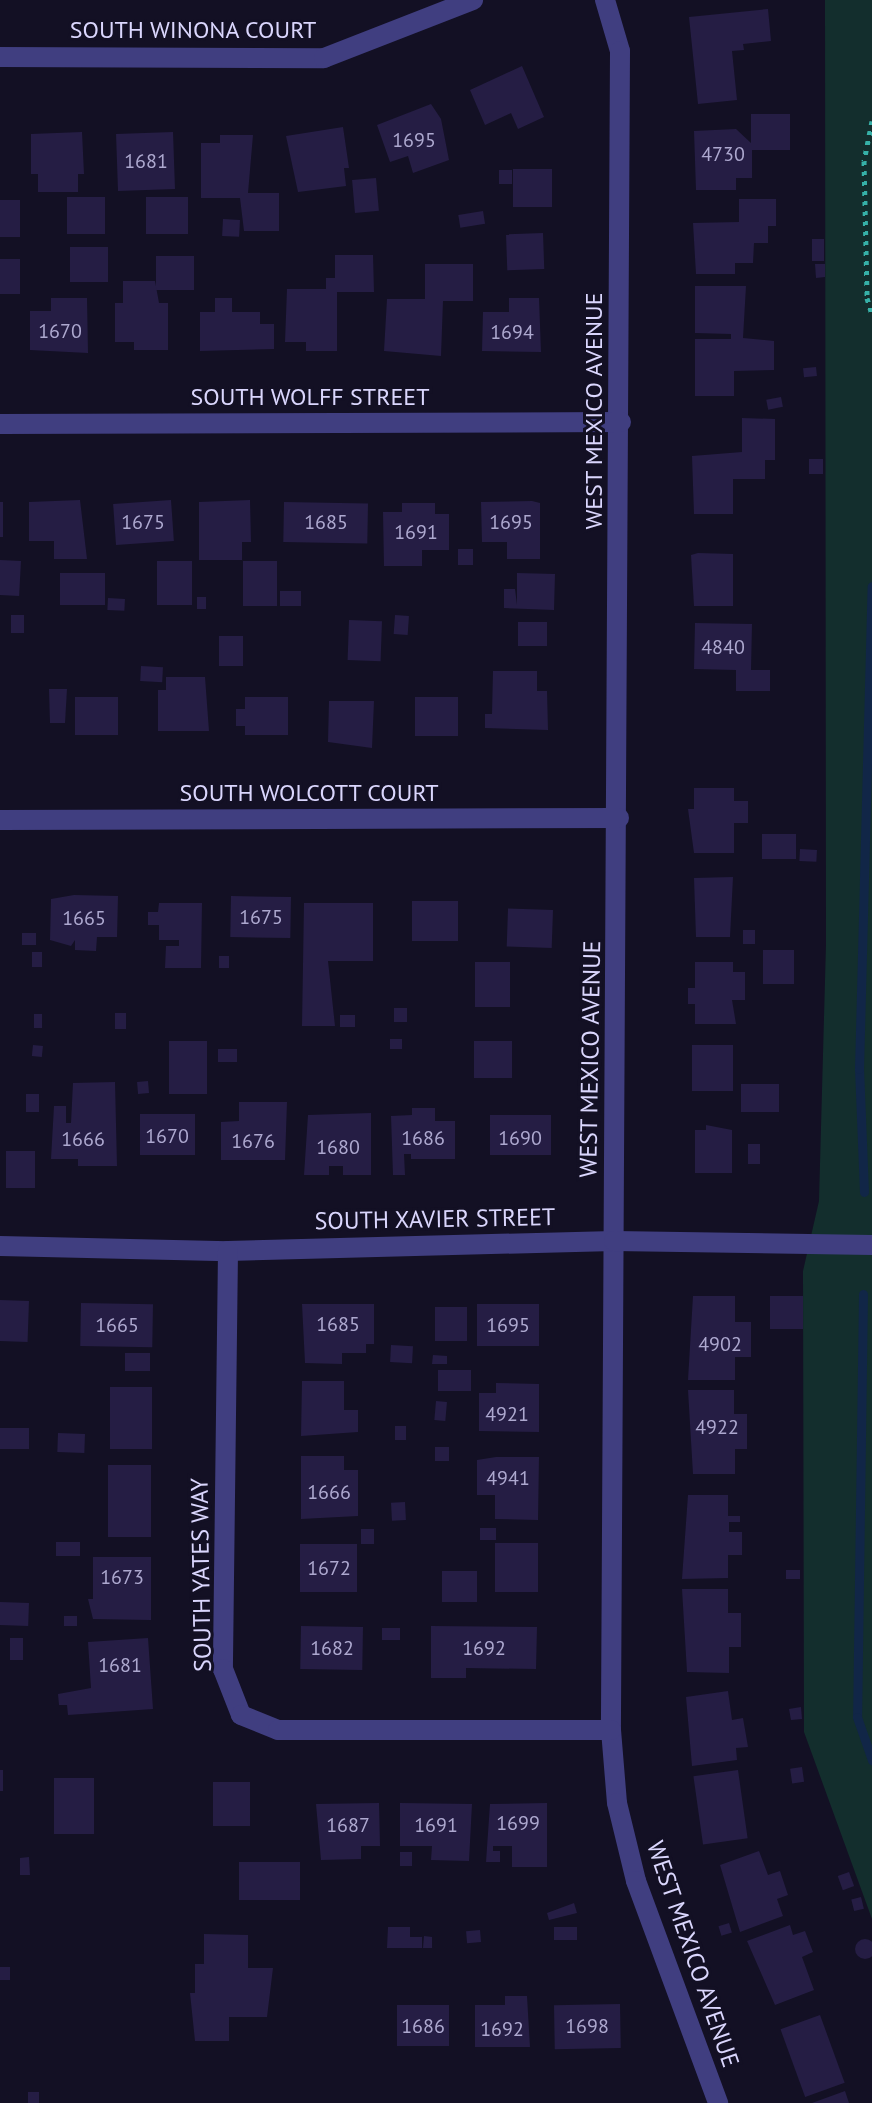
<!DOCTYPE html>
<style>
body{margin:0}
#map{position:relative;width:872px;height:2103px;overflow:hidden;background:#131024;font-family:"PT Sans",sans-serif}
div>[style]{position:absolute}
.green>*{inset:0;background:#132e2d}
.stream>*{height:9px;margin:-4.5px;padding:0 4.5px;transform-origin:4.5px;border-radius:4.5px;background:#112647}
.building>*{inset:0;background:#251d44;transform-origin:0 0}
.round{border-radius:50%}
.path>*{height:5px;margin-top:-2.5px;transform-origin:0;background:repeating-linear-gradient(90deg,#36b0a7 0 4px,transparent 0 10px)}
.minor>*{height:20px;margin:-10px;padding:0 10px;transform-origin:10px;border-radius:10px;background:#403e80}
span{translate:-50% -50%;white-space:nowrap;text-align:center;line-height:1.15;-webkit-text-stroke:6px #131024;paint-order:stroke}
.number-label{font-size:20px;color:#ada8cf}
.number-label span{-webkit-text-stroke-width:0}
.street-label{font-size:24px;color:#dad6fd}
</style>
<div id="map">
<div class="green">
<i style="clip-path:polygon(825px 0,872px 0,872px 1919px,804px 1732px,803px 1271px,819px 1201px,826px 944px)"></i>
</div>
<div class="stream">
<i style="left:864px;top:1192px;width:123px;rotate:-92.3deg"></i>
<i style="left:859px;top:1069px;width:483px;rotate:-88.5deg"></i>
<i style="left:863px;top:1294px;width:423px;rotate:90.8deg"></i>
<i style="left:857px;top:1717px;width:46px;rotate:70.8deg"></i>
</div>
<div class="building">
<i style="clip-path:polygon(768px 9px,771px 41px,743px 44px,744px 50px,732px 51px,737px 100px,698px 104px,689px 17px)"></i>
<i style="clip-path:polygon(522px 66px,544px 117px,518px 129px,511px 113px,485px 125px,470px 90px)"></i>
<i style="clip-path:polygon(431px 104px,441px 119px,449px 160px,413px 173px,408px 156px,390px 162px,377px 125px)"></i>
<i style="clip-path:polygon(751px 114px,790px 114px,790px 150px,752px 150px,752px 178px,736px 178px,736px 190px,696px 190px,694px 131px,736px 129px,751px 143px)"></i>
<i style="clip-path:polygon(343px 127px,349px 168px,344px 168px,346px 186px,298px 192px,286px 136px)"></i>
<i style="clip-path:polygon(82px 132px,84px 174px,78px 174px,78px 192px,38px 192px,38px 174px,31px 174px,31px 134px)"></i>
<i style="left:173px;top:132px;width:57px;height:57px;rotate:88deg"></i>
<i style="clip-path:polygon(220px 135px,253px 135px,248px 193px,279px 193px,279px 231px,244px 231px,240px 198px,201px 198px,201px 143px,220px 143px)"></i>
<i style="left:513px;top:169px;width:39px;height:38px"></i>
<i style="left:499px;top:170px;width:13px;height:14px"></i>
<i style="left:376px;top:178px;width:33px;height:24px;rotate:85deg"></i>
<i style="left:105px;top:197px;width:37px;height:38px;rotate:90deg"></i>
<i style="left:146px;top:197px;width:42px;height:37px"></i>
<i style="clip-path:polygon(739px 199px,776px 199px,776px 226px,768px 226px,768px 243px,754px 243px,753px 263px,735px 263px,735px 274px,696px 274px,693px 223px,739px 222px)"></i>
<i style="left:0;top:200px;width:20px;height:37px"></i>
<i style="left:483px;top:211px;width:13px;height:25px;rotate:81deg"></i>
<i style="left:223px;top:219px;width:17px;height:17px;rotate:3deg"></i>
<i style="left:543px;top:233px;width:36px;height:37px;rotate:88deg"></i>
<i style="left:812px;top:239px;width:12px;height:22px"></i>
<i style="left:70px;top:247px;width:38px;height:35px"></i>
<i style="clip-path:polygon(335px 255px,373px 255px,374px 292px,337px 292px,337px 351px,306px 351px,306px 342px,285px 342px,287px 289px,326px 289px,326px 278px,335px 278px)"></i>
<i style="left:156px;top:256px;width:38px;height:34px"></i>
<i style="left:0;top:259px;width:20px;height:35px"></i>
<i style="clip-path:polygon(425px 264px,473px 264px,473px 301px,443px 301px,441px 356px,384px 351px,387px 299px,425px 299px)"></i>
<i style="clip-path:polygon(815px 264px,825px 264px,825px 277px,816px 278px)"></i>
<i style="clip-path:polygon(123px 281px,155px 281px,159px 303px,168px 303px,168px 350px,134px 350px,134px 342px,115px 342px,115px 303px,123px 303px)"></i>
<i style="clip-path:polygon(695px 286px,746px 286px,743px 338px,774px 341px,774px 370px,734px 371px,734px 396px,695px 396px,695px 339px,731px 339px,731px 334px,695px 333px)"></i>
<i style="clip-path:polygon(51px 298px,87px 298px,88px 353px,30px 350px,30px 311px,51px 311px)"></i>
<i style="clip-path:polygon(215px 298px,232px 298px,232px 312px,260px 312px,260px 324px,274px 324px,274px 349px,200px 351px,200px 312px,215px 312px)"></i>
<i style="clip-path:polygon(509px 298px,539px 298px,541px 352px,482px 351px,483px 312px,509px 312px)"></i>
<i style="left:816px;top:367px;width:9px;height:13px;rotate:84deg"></i>
<i style="left:781px;top:397px;width:10px;height:15px;rotate:79deg"></i>
<i style="clip-path:polygon(742px 418px,775px 419px,775px 460px,765px 460px,765px 479px,733px 479px,733px 514px,694px 514px,692px 456px,742px 452px)"></i>
<i style="left:809px;top:459px;width:14px;height:15px"></i>
<i style="clip-path:polygon(80px 500px,87px 559px,54px 559px,54px 541px,29px 541px,29px 502px)"></i>
<i style="left:171px;top:500px;width:41px;height:58px;rotate:86deg"></i>
<i style="clip-path:polygon(250px 500px,251px 542px,242px 542px,242px 560px,199px 560px,199px 502px)"></i>
<i style="clip-path:polygon(532px 501px,540px 503px,540px 559px,507px 559px,507px 542px,482px 542px,481px 502px)"></i>
<i style="left:0;top:502px;width:3px;height:35px"></i>
<i style="left:284px;top:502px;width:84px;height:40px;rotate:1deg"></i>
<i style="clip-path:polygon(402px 503px,435px 503px,435px 514px,449px 514px,449px 550px,422px 550px,422px 566px,384px 566px,383px 512px,402px 512px)"></i>
<i style="left:458px;top:549px;width:15px;height:16px"></i>
<i style="clip-path:polygon(698px 553px,733px 554px,733px 606px,694px 606px,691px 555px)"></i>
<i style="left:0;top:560px;width:21px;height:35px;rotate:3deg"></i>
<i style="left:157px;top:561px;width:35px;height:44px"></i>
<i style="left:243px;top:561px;width:34px;height:45px"></i>
<i style="left:60px;top:573px;width:45px;height:32px"></i>
<i style="clip-path:polygon(517px 573px,555px 574px,554px 610px,504px 608px,504px 589px,515px 589px,517px 605px)"></i>
<i style="left:280px;top:591px;width:21px;height:15px"></i>
<i style="left:197px;top:597px;width:9px;height:12px"></i>
<i style="left:108px;top:598px;width:17px;height:12px;rotate:3deg"></i>
<i style="left:11px;top:615px;width:13px;height:18px"></i>
<i style="left:395px;top:615px;width:14px;height:19px;rotate:4deg"></i>
<i style="left:349px;top:620px;width:33px;height:40px;rotate:2deg"></i>
<i style="left:518px;top:622px;width:29px;height:24px"></i>
<i style="clip-path:polygon(695px 623px,752px 624px,751px 670px,770px 670px,770px 691px,736px 691px,736px 670px,694px 669px)"></i>
<i style="left:219px;top:636px;width:24px;height:30px"></i>
<i style="left:141px;top:666px;width:22px;height:15px;rotate:3deg"></i>
<i style="clip-path:polygon(493px 671px,537px 671px,537px 691px,547px 691px,548px 730px,485px 728px,485px 714px,492px 714px)"></i>
<i style="clip-path:polygon(166px 677px,205px 677px,209px 731px,158px 731px,158px 690px,166px 690px)"></i>
<i style="clip-path:polygon(49px 689px,67px 689px,65px 723px,50px 723px)"></i>
<i style="left:75px;top:697px;width:43px;height:38px"></i>
<i style="clip-path:polygon(245px 697px,288px 697px,288px 735px,245px 735px,245px 726px,236px 726px,236px 709px,245px 709px)"></i>
<i style="left:415px;top:697px;width:43px;height:39px"></i>
<i style="clip-path:polygon(329px 701px,374px 701px,372px 748px,328px 742px)"></i>
<i style="clip-path:polygon(694px 788px,734px 788px,734px 801px,748px 801px,748px 823px,734px 823px,734px 853px,694px 853px,688px 809px,694px 809px)"></i>
<i style="left:762px;top:834px;width:34px;height:25px"></i>
<i style="left:800px;top:849px;width:17px;height:12px;rotate:3deg"></i>
<i style="clip-path:polygon(733px 877px,730px 937px,696px 937px,694px 878px)"></i>
<i style="clip-path:polygon(74px 895px,118px 896px,117px 937px,97px 937px,96px 951px,75px 950px,75px 940px,71px 946px,50px 940px,51px 899px)"></i>
<i style="left:231px;top:896px;width:60px;height:41px;rotate:1deg"></i>
<i style="left:412px;top:901px;width:46px;height:40px"></i>
<i style="clip-path:polygon(159px 903px,202px 903px,201px 968px,165px 968px,166px 946px,179px 946px,179px 940px,159px 940px,159px 925px,148px 925px,148px 912px,158px 912px)"></i>
<i style="clip-path:polygon(304px 903px,373px 903px,373px 961px,328px 961px,335px 1026px,302px 1026px)"></i>
<i style="left:553px;top:910px;width:38px;height:45px;rotate:92deg"></i>
<i style="left:743px;top:930px;width:12px;height:14px"></i>
<i style="left:22px;top:933px;width:14px;height:12px"></i>
<i style="left:763px;top:950px;width:31px;height:34px"></i>
<i style="left:32px;top:952px;width:10px;height:15px"></i>
<i style="left:219px;top:956px;width:10px;height:12px"></i>
<i style="left:475px;top:962px;width:35px;height:45px"></i>
<i style="clip-path:polygon(695px 962px,733px 962px,733px 972px,745px 972px,745px 1000px,732px 1000px,736px 1024px,695px 1024px,695px 1004px,688px 1004px,688px 988px,695px 988px)"></i>
<i style="left:394px;top:1008px;width:13px;height:14px"></i>
<i style="left:115px;top:1013px;width:11px;height:16px"></i>
<i style="left:34px;top:1014px;width:8px;height:14px"></i>
<i style="left:340px;top:1015px;width:15px;height:12px"></i>
<i style="left:390px;top:1039px;width:12px;height:10px"></i>
<i style="left:169px;top:1041px;width:38px;height:53px"></i>
<i style="left:474px;top:1041px;width:38px;height:37px"></i>
<i style="left:33px;top:1045px;width:10px;height:11px;rotate:6deg"></i>
<i style="left:692px;top:1045px;width:41px;height:46px"></i>
<i style="left:218px;top:1049px;width:19px;height:13px"></i>
<i style="left:148px;top:1081px;width:12px;height:11px;rotate:85deg"></i>
<i style="clip-path:polygon(115px 1082px,117px 1166px,78px 1166px,78px 1159px,51px 1159px,54px 1106px,66px 1106px,66px 1123px,71px 1123px,73px 1083px)"></i>
<i style="left:741px;top:1084px;width:38px;height:28px"></i>
<i style="left:26px;top:1094px;width:13px;height:18px"></i>
<i style="clip-path:polygon(239px 1102px,287px 1102px,285px 1160px,221px 1160px,221px 1122px,239px 1121px)"></i>
<i style="clip-path:polygon(412px 1108px,435px 1108px,435px 1121px,455px 1121px,455px 1159px,411px 1159px,411px 1154px,404px 1154px,405px 1175px,393px 1175px,391px 1116px,412px 1115px)"></i>
<i style="clip-path:polygon(371px 1113px,371px 1175px,343px 1175px,343px 1166px,329px 1166px,329px 1175px,304px 1175px,308px 1115px)"></i>
<i style="left:140px;top:1114px;width:55px;height:41px"></i>
<i style="left:490px;top:1115px;width:61px;height:40px"></i>
<i style="clip-path:polygon(706px 1125px,732px 1130px,732px 1173px,695px 1173px,695px 1130px,706px 1130px)"></i>
<i style="left:748px;top:1144px;width:12px;height:20px"></i>
<i style="left:6px;top:1151px;width:29px;height:37px"></i>
<i style="clip-path:polygon(693px 1296px,735px 1296px,735px 1322px,751px 1322px,751px 1357px,735px 1357px,735px 1380px,688px 1380px)"></i>
<i style="left:770px;top:1296px;width:33px;height:33px"></i>
<i style="left:0;top:1300px;width:29px;height:41px;rotate:2deg"></i>
<i style="left:81px;top:1303px;width:72px;height:43px;rotate:1deg"></i>
<i style="clip-path:polygon(302px 1304px,374px 1304px,374px 1344px,366px 1344px,366px 1353px,342px 1353px,342px 1364px,305px 1363px)"></i>
<i style="left:477px;top:1304px;width:62px;height:42px"></i>
<i style="left:435px;top:1307px;width:32px;height:34px"></i>
<i style="left:391px;top:1345px;width:22px;height:17px;rotate:3deg"></i>
<i style="left:125px;top:1353px;width:25px;height:18px"></i>
<i style="clip-path:polygon(433px 1355px,447px 1356px,447px 1364px,432px 1364px)"></i>
<i style="left:438px;top:1370px;width:33px;height:21px"></i>
<i style="clip-path:polygon(302px 1381px,344px 1381px,344px 1410px,358px 1410px,358px 1432px,301px 1436px)"></i>
<i style="clip-path:polygon(496px 1383px,539px 1384px,539px 1432px,479px 1431px,479px 1393px,496px 1393px)"></i>
<i style="left:110px;top:1387px;width:42px;height:62px"></i>
<i style="clip-path:polygon(688px 1390px,734px 1390px,734px 1414px,747px 1414px,747px 1449px,735px 1449px,735px 1474px,693px 1474px)"></i>
<i style="left:436px;top:1401px;width:11px;height:19px;rotate:5deg"></i>
<i style="left:395px;top:1426px;width:11px;height:14px"></i>
<i style="left:0;top:1428px;width:29px;height:21px"></i>
<i style="left:58px;top:1433px;width:27px;height:19px;rotate:2deg"></i>
<i style="left:435px;top:1447px;width:14px;height:14px"></i>
<i style="clip-path:polygon(301px 1456px,344px 1456px,344px 1470px,358px 1470px,358px 1516px,301px 1519px)"></i>
<i style="clip-path:polygon(496px 1457px,539px 1457px,538px 1520px,495px 1519px,495px 1495px,477px 1495px,477px 1460px)"></i>
<i style="left:108px;top:1465px;width:43px;height:72px"></i>
<i style="clip-path:polygon(688px 1495px,728px 1495px,728px 1516px,740px 1516px,740px 1522px,729px 1522px,729px 1532px,742px 1532px,742px 1555px,728px 1555px,728px 1578px,682px 1579px)"></i>
<i style="left:405px;top:1502px;width:18px;height:14px;rotate:87deg"></i>
<i style="left:480px;top:1528px;width:16px;height:12px"></i>
<i style="left:361px;top:1529px;width:13px;height:15px"></i>
<i style="left:56px;top:1542px;width:24px;height:14px"></i>
<i style="left:495px;top:1543px;width:43px;height:49px"></i>
<i style="left:300px;top:1544px;width:57px;height:48px"></i>
<i style="clip-path:polygon(93px 1557px,151px 1557px,151px 1620px,93px 1619px,88px 1599px,93px 1599px)"></i>
<i style="left:786px;top:1570px;width:14px;height:9px"></i>
<i style="left:442px;top:1571px;width:35px;height:31px"></i>
<i style="clip-path:polygon(682px 1589px,728px 1589px,728px 1613px,741px 1613px,741px 1647px,729px 1647px,729px 1673px,687px 1672px)"></i>
<i style="left:0;top:1602px;width:29px;height:23px;rotate:2deg"></i>
<i style="left:64px;top:1616px;width:13px;height:10px"></i>
<i style="left:301px;top:1626px;width:62px;height:43px;rotate:1deg"></i>
<i style="clip-path:polygon(431px 1626px,537px 1627px,536px 1669px,466px 1668px,466px 1678px,431px 1678px)"></i>
<i style="left:382px;top:1628px;width:18px;height:12px"></i>
<i style="left:10px;top:1638px;width:13px;height:22px"></i>
<i style="clip-path:polygon(148px 1638px,153px 1709px,68px 1715px,67px 1705px,59px 1705px,58px 1694px,91px 1688px,88px 1642px)"></i>
<i style="clip-path:polygon(728px 1691px,732px 1720px,743px 1718px,748px 1747px,736px 1748px,737px 1760px,692px 1766px,686px 1697px)"></i>
<i style="clip-path:polygon(801px 1707px,802px 1719px,791px 1720px,789px 1709px)"></i>
<i style="left:802px;top:1767px;width:15px;height:12px;rotate:82deg"></i>
<i style="left:0;top:1770px;width:3px;height:21px"></i>
<i style="left:738px;top:1770px;width:69px;height:45px;rotate:82deg"></i>
<i style="left:54px;top:1778px;width:40px;height:56px"></i>
<i style="left:213px;top:1782px;width:37px;height:44px"></i>
<i style="clip-path:polygon(379px 1803px,380px 1846px,361px 1846px,361px 1859px,321px 1860px,316px 1804px)"></i>
<i style="clip-path:polygon(400px 1803px,472px 1804px,469px 1861px,431px 1860px,432px 1846px,400px 1846px)"></i>
<i style="clip-path:polygon(547px 1803px,547px 1867px,512px 1867px,512px 1846px,493px 1846px,493px 1851px,500px 1851px,500px 1862px,486px 1862px,490px 1804px)"></i>
<i style="clip-path:polygon(759px 1851px,768px 1875px,780px 1871px,788px 1895px,777px 1899px,783px 1916px,740px 1932px,720px 1865px)"></i>
<i style="left:400px;top:1852px;width:12px;height:14px"></i>
<i style="clip-path:polygon(29px 1857px,30px 1875px,20px 1875px,20px 1858px)"></i>
<i style="left:239px;top:1862px;width:61px;height:38px"></i>
<i style="left:849px;top:1872px;width:15px;height:12px;rotate:70deg"></i>
<i style="left:861px;top:1897px;width:12px;height:10px;rotate:76deg"></i>
<i style="clip-path:polygon(574px 1903px,577px 1913px,549px 1920px,547px 1913px)"></i>
<i style="left:729px;top:1923px;width:10px;height:11px;rotate:73deg"></i>
<i style="clip-path:polygon(790px 1925px,793px 1935px,805px 1931px,813px 1952px,802px 1957px,814px 1990px,775px 2005px,747px 1941px)"></i>
<i style="clip-path:polygon(388px 1927px,410px 1927px,410px 1937px,422px 1937px,422px 1948px,387px 1948px)"></i>
<i style="left:577px;top:1927px;width:13px;height:23px;rotate:90deg"></i>
<i style="left:480px;top:1930px;width:12px;height:14px;rotate:85deg"></i>
<i style="clip-path:polygon(204px 1934px,248px 1935px,248px 1968px,273px 1968px,267px 2017px,229px 2017px,229px 2041px,195px 2041px,190px 1993px,195px 1993px,195px 1964px,204px 1964px)"></i>
<i style="clip-path:polygon(424px 1936px,432px 1937px,432px 1948px,423px 1948px)"></i>
<i class="round" style="left:855px;top:1939px;width:20px;height:20px"></i>
<i style="left:0;top:1967px;width:10px;height:13px"></i>
<i style="clip-path:polygon(505px 1996px,527px 1996px,530px 2047px,475px 2047px,475px 2005px,505px 2005px)"></i>
<i style="left:620px;top:2004px;width:44px;height:66px;rotate:89deg"></i>
<i style="left:397px;top:2005px;width:52px;height:41px"></i>
<i style="left:820px;top:2015px;width:72px;height:42px;rotate:70deg"></i>
<i style="clip-path:polygon(845px 2091px,849px 2103px,812px 2103px)"></i>
<i style="left:28px;top:2092px;width:11px;height:11px"></i>
</div>
<div class="path">
<i style="left:872px;top:121px;width:41px;rotate:101.3deg"></i>
<i style="left:864px;top:161px;width:137px;rotate:88.7deg"></i>
<i style="left:867px;top:298px;width:17px;rotate:73deg"></i>
</div>
<div class="minor">
<i style="left:605px;top:0;width:53px;rotate:73.6deg"></i>
<i style="left:620px;top:51px;width:1679px;rotate:90.31deg"></i>
<i style="left:611px;top:1730px;width:73px;rotate:85.3deg"></i>
<i style="left:617px;top:1803px;width:80px;rotate:76.3deg"></i>
<i style="left:636px;top:1881px;width:237px;rotate:69.7deg"></i>
<i style="left:0;top:57px;width:324px;rotate:0.2deg"></i>
<i style="left:324px;top:58px;width:160px;rotate:-21.3deg"></i>
<i style="left:0;top:424px;width:621px;rotate:-0.18deg"></i>
<i style="left:0;top:820px;width:619px;rotate:-0.19deg"></i>
<i style="left:0;top:1246px;width:228px;rotate:1.3deg"></i>
<i style="left:228px;top:1251px;width:386px;rotate:-1.5deg"></i>
<i style="left:614px;top:1241px;width:258px;rotate:0.9deg"></i>
<i style="left:228px;top:1251px;width:418px;rotate:90.7deg"></i>
<i style="left:223px;top:1669px;width:49px;rotate:68.6deg"></i>
<i style="left:241px;top:1715px;width:40px;rotate:22deg"></i>
<i style="left:278px;top:1730px;width:333px"></i>
</div>
<div class="number-label">
<span style="left:414px;top:140px">1695</span>
<span style="left:723px;top:154px">4730</span>
<span style="left:146px;top:161px">1681</span>
<span style="left:60px;top:331px">1670</span>
<span style="left:512px;top:332px">1694</span>
<span style="left:143px;top:522px">1675</span>
<span style="left:326px;top:522px">1685</span>
<span style="left:511px;top:522px">1695</span>
<span style="left:416px;top:532px">1691</span>
<span style="left:723px;top:647px">4840</span>
<span style="left:261px;top:917px">1675</span>
<span style="left:84px;top:918px">1665</span>
<span style="left:167px;top:1136px">1670</span>
<span style="left:423px;top:1138px">1686</span>
<span style="left:520px;top:1138px">1690</span>
<span style="left:83px;top:1139px">1666</span>
<span style="left:253px;top:1141px">1676</span>
<span style="left:338px;top:1147px">1680</span>
<span style="left:338px;top:1324px">1685</span>
<span style="left:117px;top:1325px">1665</span>
<span style="left:508px;top:1325px">1695</span>
<span style="left:720px;top:1344px">4902</span>
<span style="left:507px;top:1414px">4921</span>
<span style="left:717px;top:1427px">4922</span>
<span style="left:508px;top:1478px">4941</span>
<span style="left:329px;top:1492px">1666</span>
<span style="left:329px;top:1568px">1672</span>
<span style="left:122px;top:1577px">1673</span>
<span style="left:332px;top:1648px">1682</span>
<span style="left:484px;top:1648px">1692</span>
<span style="left:120px;top:1665px">1681</span>
<span style="left:518px;top:1823px">1699</span>
<span style="left:348px;top:1825px">1687</span>
<span style="left:436px;top:1825px">1691</span>
<span style="left:423px;top:2026px">1686</span>
<span style="left:587px;top:2026px">1698</span>
<span style="left:502px;top:2029px">1692</span>
</div>
<div class="street-label">
<span style="left:193px;top:30px">SOUTH WINONA COURT</span>
<span style="left:310px;top:397px">SOUTH WOLFF STREET</span>
<span style="left:594px;top:411px;rotate:-90deg">WEST MEXICO AVENUE</span>
<span style="left:309px;top:793px">SOUTH WOLCOTT COURT</span>
<span style="left:590px;top:1059px;rotate:-89deg">WEST MEXICO AVENUE</span>
<span style="left:435px;top:1219px;rotate:-1deg">SOUTH XAVIER STREET</span>
<span style="left:201px;top:1575px;rotate:-91deg">SOUTH YATES WAY</span>
<span style="left:693px;top:1954px;rotate:71deg">WEST MEXICO AVENUE</span>
</div>
</div>
